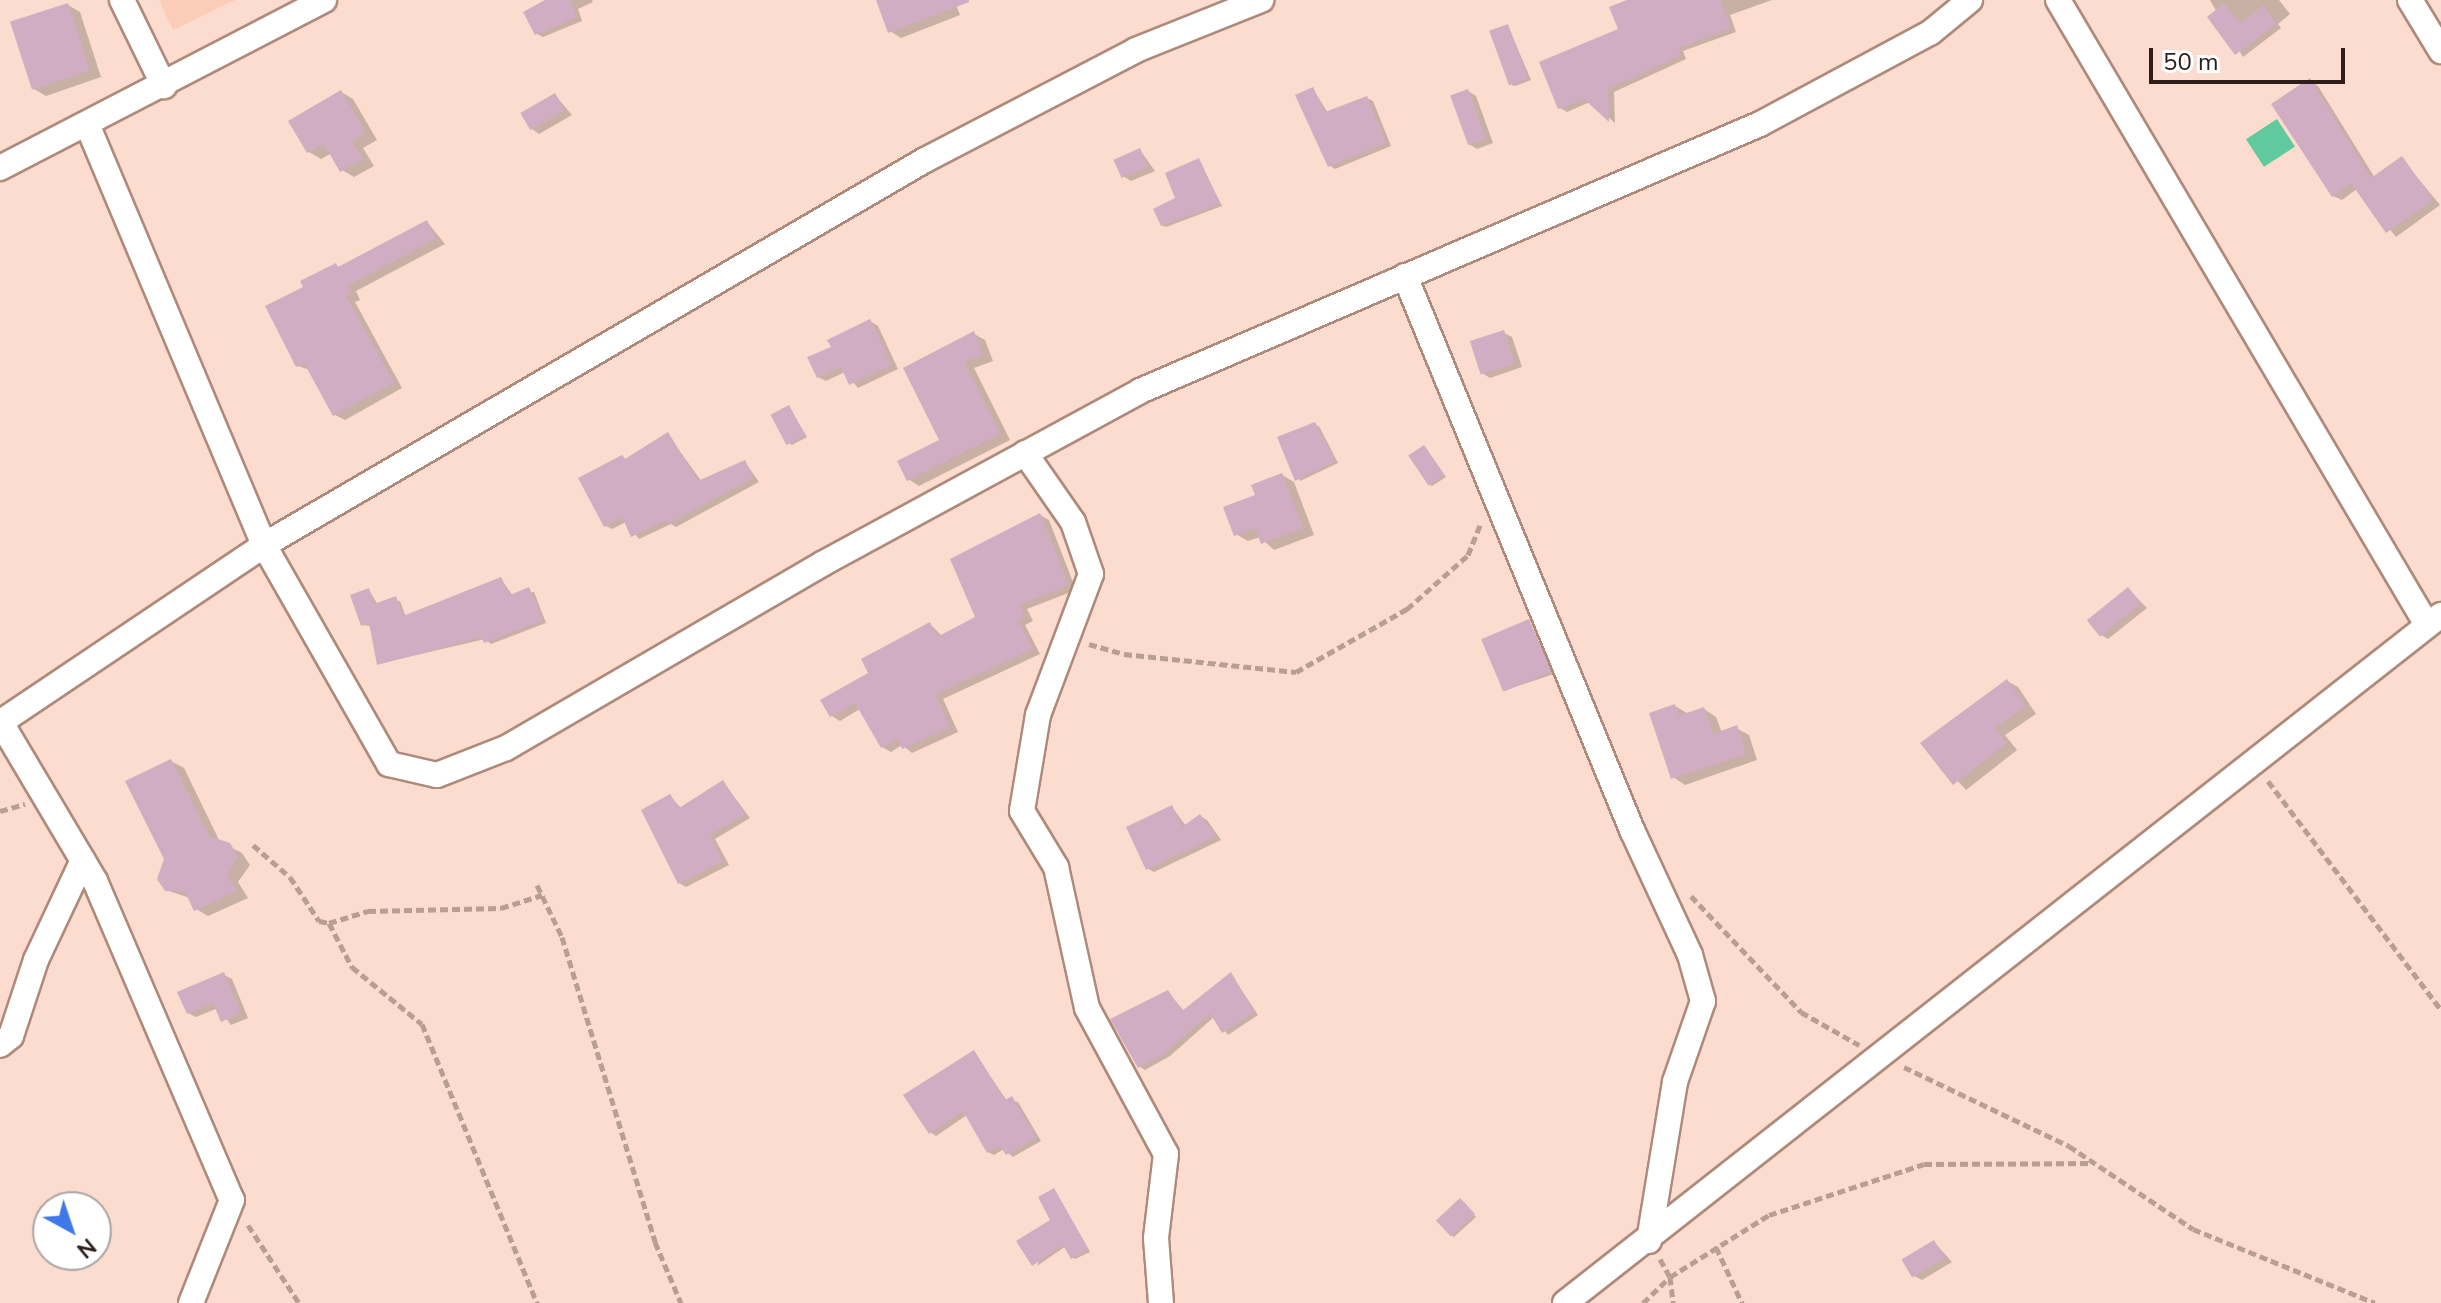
<!DOCTYPE html>
<style>
body{margin:0}
#map{position:relative;width:2441px;height:1303px;overflow:hidden;background:#fbdcce;font-family:"Nunito Sans",sans-serif}
div>[style]{position:absolute}
.built>*{inset:0;background:#fbcdb8}
.green>*{inset:0;background:#60c99e;transform-origin:0 0}
.shadow>*{inset:0;background:#0003}
.building>*{inset:0;background:#d0adc3;transform-origin:0 0}
.path>*{height:5px;margin-top:-2.5px;transform-origin:0;background:repeating-linear-gradient(90deg,#b89e93 0 8px,transparent 0 12px)}
.roads{filter:drop-shadow(2px 0 #ae8a7a) drop-shadow(-2px 0 #ae8a7a) drop-shadow(0 2px #ae8a7a) drop-shadow(0 -2px #ae8a7a)}
.minor>*{height:24px;margin:-12px;padding:0 12px;transform-origin:12px;border-radius:12px;background:#fff}
span{translate:-50% -50%;white-space:nowrap;text-align:center;line-height:1.15;-webkit-text-stroke:8px #fff;paint-order:stroke}
.north{position:absolute;left:32px;top:1191px;width:80px;height:80px;box-sizing:border-box;background:#fff;border:2px solid #aba5a3;border-radius:50%;rotate:140deg;font-size:22px;font-weight:700;line-height:32px;text-align:center;color:#2c1e18}
.north::after{content:'';display:block;margin:auto;width:28px;height:36px;background:#3f78e8;clip-path:polygon(50% 0,100% 100%,50% 72%,0 100%)}
.scale{position:absolute;left:2149px;top:48px;width:196px;height:36px;box-sizing:border-box;border:4px solid #2c1e18;border-top:0;padding-left:10px;font-size:24px;line-height:28px;white-space:nowrap;color:#2c1e18;-webkit-text-stroke:6px #fff;paint-order:stroke}
</style>
<div id="map">
<div class="built">
<i style="clip-path:polygon(159px 0,235px 0,173px 30px)"></i>
</div>
<div class="green">
<i style="left:2277px;top:119px;width:33px;height:37px;rotate:57deg"></i>
</div>
<div class="shadow">
<i style="clip-path:polygon(549px 0,592px 0,593px 2px,578px 9px,582px 21px,543px 37px,537px 34px)"></i>
<i style="clip-path:polygon(878px 0,954px 0,960px 15px,901px 38px,890px 31px)"></i>
<i style="clip-path:polygon(1633px 0,1772px 0,1730px 15px,1736px 32px,1683px 51px,1686px 59px,1614px 92px,1615px 123px,1590px 102px,1567px 112px,1560px 108px,1620px 31px)"></i>
<i style="clip-path:polygon(2210px 0,2279px 0,2290px 14px,2278px 24px,2281px 28px,2243px 57px)"></i>
<i style="clip-path:polygon(68px 5px,80px 12px,101px 77px,46px 96px,34px 89px)"></i>
<i style="clip-path:polygon(1508px 26px,1531px 80px,1515px 86px,1512px 85px)"></i>
<i style="clip-path:polygon(2310px 81px,2318px 86px,2375px 178px,2402px 159px,2440px 205px,2396px 237px,2357px 189px,2342px 200px,2333px 196px)"></i>
<i style="clip-path:polygon(1313px 89px,1328px 113px,1367px 98px,1373px 101px,1391px 146px,1335px 169px,1329px 165px)"></i>
<i style="clip-path:polygon(1468px 91px,1476px 96px,1493px 143px,1477px 149px,1469px 144px)"></i>
<i style="clip-path:polygon(341px 92px,353px 99px,377px 140px,363px 148px,374px 166px,354px 177px,342px 170px,332px 153px,321px 159px,309px 152px)"></i>
<i style="clip-path:polygon(555px 95px,572px 115px,539px 134px,532px 129px)"></i>
<i style="clip-path:polygon(1140px 150px,1155px 171px,1131px 181px,1123px 176px)"></i>
<i style="clip-path:polygon(1199px 160px,1222px 206px,1166px 227px,1162px 225px)"></i>
<i style="clip-path:polygon(427px 222px,445px 244px,356px 291px,360px 300px,355px 302px,402px 388px,345px 420px,335px 415px,310px 370px,298px 366px,306px 288px,336px 265px,340px 268px)"></i>
<i style="clip-path:polygon(870px 321px,878px 326px,898px 369px,858px 388px,845px 372px,826px 381px,818px 377px)"></i>
<i style="clip-path:polygon(1504px 333px,1512px 337px,1522px 367px,1490px 378px,1482px 373px)"></i>
<i style="clip-path:polygon(974px 334px,985px 340px,993px 361px,974px 368px,1010px 440px,919px 486px,908px 479px,942px 441px,905px 369px)"></i>
<i style="clip-path:polygon(789px 407px,807px 437px,792px 445px,789px 443px)"></i>
<i style="clip-path:polygon(1319px 426px,1338px 463px,1300px 481px,1280px 438px)"></i>
<i style="clip-path:polygon(668px 435px,702px 482px,745px 462px,759px 482px,676px 527px,671px 524px,639px 539px,626px 522px,612px 529px,606px 526px,622px 457px,628px 460px)"></i>
<i style="clip-path:polygon(1425px 447px,1446px 477px,1432px 486px,1429px 484px)"></i>
<i style="clip-path:polygon(1282px 475px,1294px 482px,1314px 535px,1274px 550px,1260px 537px,1248px 541px,1236px 534px,1257px 497px)"></i>
<i style="clip-path:polygon(1040px 515px,1049px 520px,1076px 590px,1027px 609px,1033px 621px,1025px 625px,1040px 654px,943px 699px,958px 732px,912px 753px,902px 745px,891px 752px,882px 747px,860px 709px,840px 721px,832px 716px,871px 673px,930px 624px,942px 636px,977px 618px)"></i>
<i style="clip-path:polygon(501px 579px,513px 596px,534px 592px,546px 623px,491px 644px,485px 639px,378px 664px,371px 626px,363px 625px,369px 590px,378px 605px,400px 601px,406px 617px)"></i>
<i style="clip-path:polygon(2128px 589px,2147px 608px,2108px 639px,2100px 634px)"></i>
<i style="clip-path:polygon(1529px 621px,1554px 674px,1506px 690px,1501px 688px)"></i>
<i style="clip-path:polygon(2007px 681px,2018px 687px,2036px 714px,2005px 735px,2017px 750px,1966px 790px,1923px 743px)"></i>
<i style="clip-path:polygon(1675px 706px,1687px 713px,1704px 709px,1716px 717px,1722px 733px,1736px 728px,1749px 735px,1757px 760px,1685px 785px,1673px 777px)"></i>
<i style="clip-path:polygon(171px 761px,184px 768px,220px 842px,242px 853px,250px 865px,238px 882px,248px 898px,208px 916px,196px 909px,190px 898px,166px 890px)"></i>
<i style="clip-path:polygon(723px 782px,750px 818px,715px 839px,729px 865px,686px 887px,679px 883px,670px 796px,682px 809px)"></i>
<i style="clip-path:polygon(1172px 807px,1186px 826px,1200px 816px,1207px 820px,1221px 840px,1154px 872px,1147px 868px)"></i>
<i style="clip-path:polygon(1231px 974px,1258px 1015px,1228px 1035px,1214px 1017px,1170px 1056px,1145px 1070px,1140px 1067px,1168px 992px,1184px 1011px)"></i>
<i style="clip-path:polygon(224px 975px,232px 979px,248px 1018px,231px 1025px,218px 1008px,196px 1017px,188px 1013px)"></i>
<i style="clip-path:polygon(974px 1052px,1007px 1101px,1018px 1102px,1041px 1141px,1013px 1157px,1004px 1149px,994px 1155px,988px 1152px,967px 1115px,936px 1136px,930px 1132px)"></i>
<i style="clip-path:polygon(1054px 1191px,1090px 1252px,1075px 1259px,1066px 1246px,1037px 1266px,1053px 1221px)"></i>
<i style="clip-path:polygon(1464px 1202px,1476px 1217px,1454px 1237px,1451px 1235px)"></i>
<i style="clip-path:polygon(1934px 1242px,1952px 1262px,1922px 1280px,1914px 1276px)"></i>
</div>
<div class="building">
<i style="clip-path:polygon(545px 0,570px 0,577px 17px,535px 35px,523px 12px)"></i>
<i style="clip-path:polygon(876px 0,969px 0,969px 2px,888px 33px)"></i>
<i style="clip-path:polygon(1627px 0,1720px 0,1731px 28px,1678px 48px,1681px 55px,1608px 89px,1609px 122px,1584px 99px,1558px 109px,1539px 62px,1618px 29px,1609px 7px)"></i>
<i style="left:68px;top:3px;width:71px;height:61px;rotate:72deg"></i>
<i style="clip-path:polygon(2224px 3px,2240px 24px,2263px 5px,2276px 24px,2235px 55px,2207px 17px)"></i>
<i style="left:1508px;top:24px;width:58px;height:20px;rotate:70deg"></i>
<i style="clip-path:polygon(2310px 78px,2371px 178px,2402px 156px,2433px 200px,2386px 233px,2351px 183px,2332px 197px,2271px 104px)"></i>
<i style="clip-path:polygon(1313px 87px,1325px 112px,1367px 96px,1386px 143px,1328px 167px,1295px 95px)"></i>
<i style="left:1468px;top:89px;width:53px;height:19px;rotate:70deg"></i>
<i style="clip-path:polygon(341px 90px,366px 133px,352px 141px,363px 159px,340px 172px,324px 144px,307px 153px,288px 121px)"></i>
<i style="left:555px;top:93px;width:20px;height:40px;rotate:60deg"></i>
<i style="left:1140px;top:148px;width:20px;height:29px;rotate:66deg"></i>
<i style="clip-path:polygon(1199px 158px,1220px 204px,1161px 226px,1153px 209px,1175px 198px,1165px 173px)"></i>
<i style="clip-path:polygon(427px 220px,436px 239px,347px 286px,351px 294px,346px 296px,394px 383px,333px 416px,304px 363px,296px 367px,265px 306px,303px 287px,300px 281px,336px 263px,338px 267px)"></i>
<i style="clip-path:polygon(870px 319px,892px 365px,849px 385px,841px 367px,817px 378px,807px 357px,831px 347px,827px 340px)"></i>
<i style="left:1504px;top:330px;width:35px;height:36px;rotate:72deg"></i>
<i style="clip-path:polygon(974px 331px,983px 355px,964px 362px,1000px 434px,907px 481px,897px 461px,939px 440px,903px 368px)"></i>
<i style="left:789px;top:405px;width:34px;height:21px;rotate:62deg"></i>
<i style="clip-path:polygon(1315px 422px,1336px 461px,1295px 481px,1277px 437px)"></i>
<i style="clip-path:polygon(668px 432px,698px 481px,745px 460px,753px 478px,668px 524px,666px 520px,631px 537px,622px 517px,604px 527px,578px 478px,622px 455px,625px 459px)"></i>
<i style="left:1424px;top:445px;width:36px;height:19px;rotate:56deg"></i>
<i style="clip-path:polygon(1282px 473px,1303px 528px,1261px 544px,1255px 528px,1234px 536px,1223px 507px,1255px 495px,1251px 485px)"></i>
<i style="clip-path:polygon(1040px 513px,1069px 585px,1020px 605px,1025px 616px,1018px 620px,1033px 649px,935px 694px,950px 727px,902px 749px,898px 738px,881px 748px,855px 703px,830px 717px,820px 700px,868px 673px,861px 659px,930px 622px,937px 637px,975px 617px,950px 559px)"></i>
<i style="clip-path:polygon(501px 577px,510px 595px,529px 587px,543px 620px,484px 643px,482px 637px,377px 665px,369px 623px,361px 626px,350px 595px,369px 588px,374px 604px,396px 596px,403px 616px)"></i>
<i style="left:2128px;top:587px;width:21px;height:53px;rotate:51deg"></i>
<i style="left:1529px;top:619px;width:57px;height:52px;rotate:67deg"></i>
<i style="clip-path:polygon(2007px 679px,2026px 707px,1995px 728px,2007px 743px,1953px 785px,1920px 743px)"></i>
<i style="clip-path:polygon(1675px 704px,1679px 716px,1704px 707px,1713px 734px,1737px 725px,1746px 754px,1671px 779px,1649px 713px)"></i>
<i style="clip-path:polygon(171px 759px,209px 836px,230px 843px,238px 857px,227px 875px,237px 891px,194px 911px,185px 892px,165px 891px,157px 879px,164px 859px,125px 781px)"></i>
<i style="clip-path:polygon(723px 780px,745px 814px,710px 835px,723px 861px,678px 884px,641px 810px,670px 794px,679px 808px)"></i>
<i style="clip-path:polygon(1172px 805px,1182px 827px,1200px 814px,1216px 836px,1146px 870px,1126px 827px)"></i>
<i style="clip-path:polygon(224px 972px,241px 1013px,221px 1022px,213px 1003px,187px 1014px,177px 992px)"></i>
<i style="clip-path:polygon(1231px 972px,1254px 1012px,1222px 1033px,1210px 1013px,1164px 1054px,1138px 1068px,1110px 1019px,1168px 990px,1182px 1011px)"></i>
<i style="clip-path:polygon(974px 1050px,1005px 1100px,1012px 1096px,1036px 1138px,1006px 1155px,1000px 1146px,987px 1153px,963px 1111px,929px 1134px,903px 1095px)"></i>
<i style="clip-path:polygon(1054px 1188px,1089px 1250px,1071px 1259px,1063px 1245px,1032px 1266px,1016px 1241px,1050px 1220px,1038px 1197px)"></i>
<i style="left:1460px;top:1198px;width:22px;height:33px;rotate:47deg"></i>
<i style="left:1934px;top:1240px;width:21px;height:38px;rotate:59deg"></i>
</div>
<div class="path">
<i style="left:1089px;top:644px;width:36px;rotate:16deg"></i>
<i style="left:1124px;top:654px;width:173px;rotate:6deg"></i>
<i style="left:1296px;top:672px;width:128px;rotate:-29.6deg"></i>
<i style="left:1407px;top:609px;width:81px;rotate:-41.5deg"></i>
<i style="left:1468px;top:555px;width:35px;rotate:-68deg"></i>
<i style="left:2268px;top:781px;width:287px;rotate:52.9deg"></i>
<i style="left:0;top:811px;width:26px;rotate:-16deg"></i>
<i style="left:253px;top:845px;width:49px;rotate:40.9deg"></i>
<i style="left:290px;top:877px;width:53px;rotate:56.6deg"></i>
<i style="left:319px;top:921px;width:10px;rotate:11deg"></i>
<i style="left:329px;top:923px;width:41px;rotate:-17.1deg"></i>
<i style="left:368px;top:911px;width:133px;rotate:-1.3deg"></i>
<i style="left:501px;top:908px;width:43px;rotate:-17.6deg"></i>
<i style="left:537px;top:885px;width:58px;rotate:64.3deg"></i>
<i style="left:562px;top:937px;width:319px;rotate:73deg"></i>
<i style="left:655px;top:1242px;width:66px;rotate:66.9deg"></i>
<i style="left:1691px;top:896px;width:160px;rotate:46.5deg"></i>
<i style="left:1801px;top:1012px;width:67px;rotate:29.6deg"></i>
<i style="left:329px;top:923px;width:50px;rotate:62.4deg"></i>
<i style="left:352px;top:967px;width:90px;rotate:39.2deg"></i>
<i style="left:422px;top:1024px;width:302px;rotate:67.6deg"></i>
<i style="left:1904px;top:1067px;width:183px;rotate:25.6deg"></i>
<i style="left:2069px;top:1146px;width:149px;rotate:33.8deg"></i>
<i style="left:2193px;top:1229px;width:196px;rotate:22.1deg"></i>
<i style="left:248px;top:1225px;width:93px;rotate:56.8deg"></i>
<i style="left:1716px;top:1247px;width:62px;rotate:65.1deg"></i>
<i style="left:1660px;top:1259px;width:21px;rotate:61deg"></i>
<i style="left:1670px;top:1277px;width:26px;rotate:83deg"></i>
<i style="left:1643px;top:1303px;width:37px;rotate:-44deg"></i>
<i style="left:1670px;top:1277px;width:117px;rotate:-32.1deg"></i>
<i style="left:1769px;top:1215px;width:163px;rotate:-18.2deg"></i>
<i style="left:1924px;top:1164px;width:168px;rotate:-0.3deg"></i>
</div>
<div class="roads">
<div class="minor">
<i style="left:122px;top:0;width:96px;rotate:64deg"></i>
<i style="left:2058px;top:0;width:726px;rotate:59.44deg"></i>
<i style="left:2410px;top:0;width:60px;rotate:58.7deg"></i>
<i style="left:87px;top:124px;width:457px;rotate:67.2deg"></i>
<i style="left:264px;top:545px;width:252px;rotate:60.3deg"></i>
<i style="left:389px;top:764px;width:49px;rotate:12.9deg"></i>
<i style="left:437px;top:775px;width:74px;rotate:-21.4deg"></i>
<i style="left:506px;top:748px;width:366px;rotate:-30.2deg"></i>
<i style="left:822px;top:564px;width:362px;rotate:-28.5deg"></i>
<i style="left:1140px;top:391px;width:675px;rotate:-23.3deg"></i>
<i style="left:1760px;top:124px;width:193px;rotate:-28.2deg"></i>
<i style="left:1930px;top:33px;width:52px;rotate:-39.5deg"></i>
<i style="left:0;top:168px;width:365px;rotate:-27.4deg"></i>
<i style="left:1405px;top:276px;width:599px;rotate:67.72deg"></i>
<i style="left:1632px;top:830px;width:138px;rotate:65.1deg"></i>
<i style="left:1690px;top:955px;width:48px;rotate:74.2deg"></i>
<i style="left:1703px;top:1001px;width:86px;rotate:109.1deg"></i>
<i style="left:1675px;top:1082px;width:161px;rotate:99.3deg"></i>
<i style="left:1025px;top:453px;width:84px;rotate:55.2deg"></i>
<i style="left:1073px;top:522px;width:55px;rotate:70.9deg"></i>
<i style="left:1091px;top:574px;width:151px;rotate:110.6deg"></i>
<i style="left:1038px;top:715px;width:97px;rotate:99.5deg"></i>
<i style="left:1022px;top:811px;width:66px;rotate:58.7deg"></i>
<i style="left:1056px;top:867px;width:144px;rotate:77.6deg"></i>
<i style="left:1087px;top:1008px;width:166px;rotate:61.6deg"></i>
<i style="left:1166px;top:1154px;width:85px;rotate:96.8deg"></i>
<i style="left:1156px;top:1238px;width:65px;rotate:85.6deg"></i>
<i style="left:0;top:721px;width:186px;rotate:59.3deg"></i>
<i style="left:95px;top:881px;width:347px;rotate:66.8deg"></i>
<i style="left:232px;top:1200px;width:111px;rotate:111.7deg"></i>
<i style="left:1px;top:722px;width:317px;rotate:-33.9deg"></i>
<i style="left:264px;top:545px;width:765px;rotate:-30.22deg"></i>
<i style="left:925px;top:160px;width:238px;rotate:-27.5deg"></i>
<i style="left:1136px;top:50px;width:135px;rotate:-21.8deg"></i>
<i style="left:0;top:1045px;width:14px;rotate:-39deg"></i>
<i style="left:11px;top:1036px;width:80px;rotate:-71.8deg"></i>
<i style="left:36px;top:960px;width:110px;rotate:-64.8deg"></i>
<i style="left:1565px;top:1303px;width:1114px;rotate:-38.15deg"></i>
</div>
</div>
<div class="north">N</div>
<div class="scale">50 m</div>
</div>
